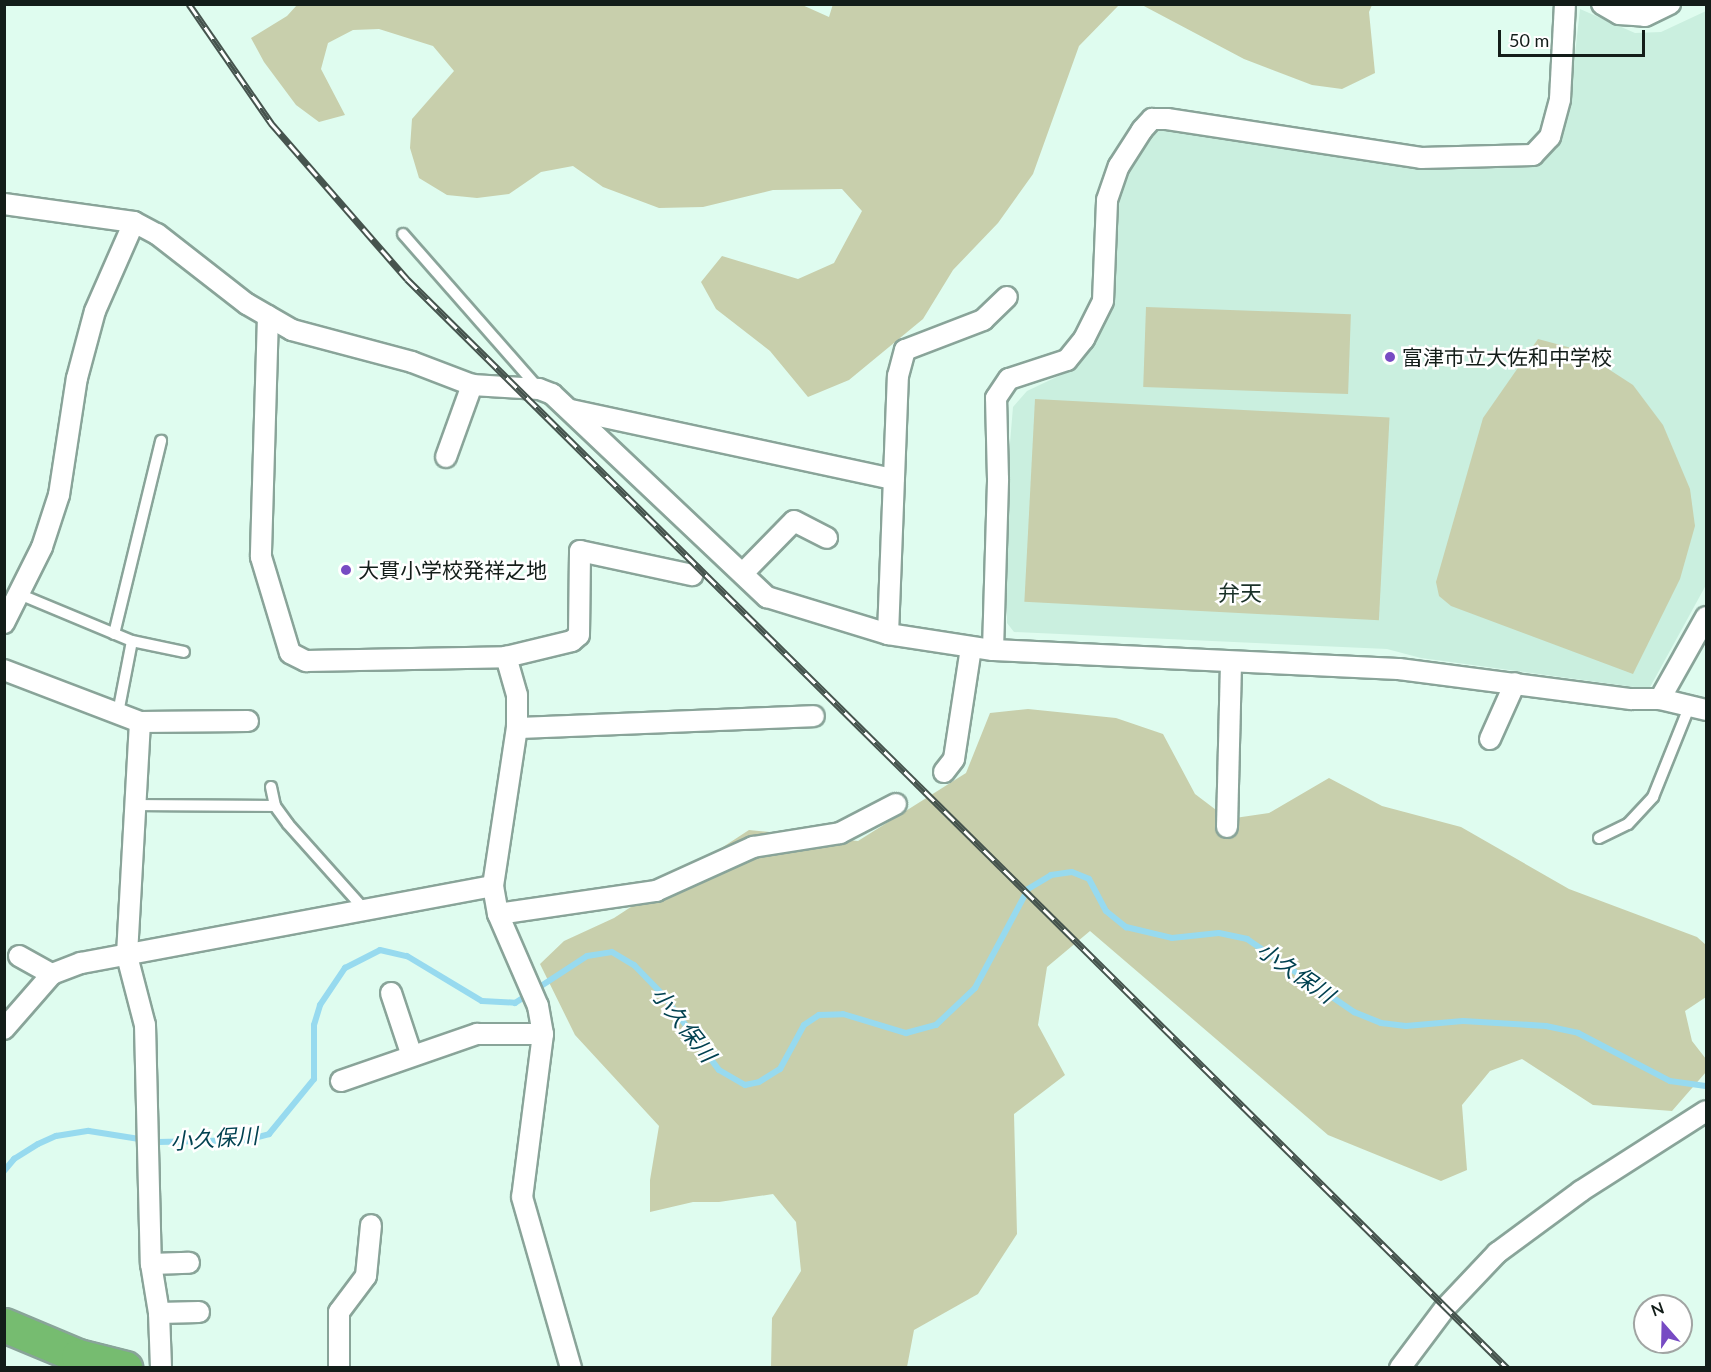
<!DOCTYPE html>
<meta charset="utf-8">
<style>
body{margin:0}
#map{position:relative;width:1711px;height:1372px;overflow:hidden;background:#dffcef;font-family:Lato,"Noto Sans JP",sans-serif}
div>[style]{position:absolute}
.built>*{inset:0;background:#caefdf}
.green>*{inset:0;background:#c8cfac;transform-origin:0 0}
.stream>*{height:6px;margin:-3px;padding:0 3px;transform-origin:3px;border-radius:3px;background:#97daef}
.roads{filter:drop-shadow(2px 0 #89a499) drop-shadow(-2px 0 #89a499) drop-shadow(0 2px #89a499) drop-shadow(0 -2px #89a499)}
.service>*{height:10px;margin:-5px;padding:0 5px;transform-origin:5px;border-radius:5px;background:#fff}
.minor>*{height:20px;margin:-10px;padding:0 10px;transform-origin:10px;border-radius:10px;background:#fff}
.trunk>*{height:33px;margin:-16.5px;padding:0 16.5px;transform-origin:16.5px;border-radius:16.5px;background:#76bc70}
.rail>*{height:7px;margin-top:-3.5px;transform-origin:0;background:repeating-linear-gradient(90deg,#fff 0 14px,#46544e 0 28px);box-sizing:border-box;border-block:2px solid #46544e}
.dots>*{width:16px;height:16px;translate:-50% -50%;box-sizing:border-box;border:3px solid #fff;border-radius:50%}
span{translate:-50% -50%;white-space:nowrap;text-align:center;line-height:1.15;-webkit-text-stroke:5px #fff;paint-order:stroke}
.poi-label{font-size:21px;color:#131d19}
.left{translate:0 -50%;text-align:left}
.neighbourhood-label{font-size:22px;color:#1a3128}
.water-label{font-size:22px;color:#014150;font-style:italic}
.frame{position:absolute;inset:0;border:6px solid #131d19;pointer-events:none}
.north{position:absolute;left:1633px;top:1294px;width:60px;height:60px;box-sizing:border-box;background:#fff;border:2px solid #a1a5a3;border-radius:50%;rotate:340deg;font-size:16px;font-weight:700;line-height:24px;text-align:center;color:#131d19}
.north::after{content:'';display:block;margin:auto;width:21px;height:27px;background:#774bc3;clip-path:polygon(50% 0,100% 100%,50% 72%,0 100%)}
.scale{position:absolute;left:1498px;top:30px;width:147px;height:27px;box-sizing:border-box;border:3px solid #131d19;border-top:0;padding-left:8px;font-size:18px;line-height:21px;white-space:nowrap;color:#131d19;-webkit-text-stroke:4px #fff;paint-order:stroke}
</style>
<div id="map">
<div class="built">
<i style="clip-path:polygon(1580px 9px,1635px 33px,1661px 32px,1706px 11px,1706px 585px,1649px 689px,1421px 658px,1387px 649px,1014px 632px,1007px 623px,1007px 479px,1013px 407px,1027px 391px,1065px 373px,1080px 341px,1101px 317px,1118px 163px,1147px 133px,1168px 119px,1309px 144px,1520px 155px,1560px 122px,1570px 99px)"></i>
</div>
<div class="green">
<i style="clip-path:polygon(297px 5px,800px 4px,829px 17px,833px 4px,1119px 5px,1079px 46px,1033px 174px,998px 223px,953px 270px,923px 319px,849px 380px,808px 397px,770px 351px,716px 309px,701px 282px,722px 256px,798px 279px,834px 263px,862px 211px,842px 189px,773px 190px,703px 207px,659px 208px,603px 187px,573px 166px,541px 172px,509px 194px,477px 198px,447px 195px,419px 178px,410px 148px,412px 119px,454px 71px,433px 46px,379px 29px,353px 30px,328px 43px,321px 69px,345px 115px,319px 122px,296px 105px,264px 62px,251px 38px,287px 16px)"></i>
<i style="clip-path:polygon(1142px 5px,1372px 5px,1369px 12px,1375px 73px,1342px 89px,1312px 85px,1244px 59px)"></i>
<i style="left:1146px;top:307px;width:205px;height:80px;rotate:2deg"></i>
<i style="clip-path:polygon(1538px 339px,1579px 350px,1633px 385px,1663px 425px,1690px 489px,1695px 526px,1680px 579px,1633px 674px,1451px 606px,1439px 596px,1436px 582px,1483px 418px)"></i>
<i style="left:1035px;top:399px;width:355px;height:203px;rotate:3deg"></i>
<i style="clip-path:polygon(1028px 709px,1116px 718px,1163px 734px,1195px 794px,1228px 819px,1269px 813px,1329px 778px,1382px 806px,1461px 827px,1569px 889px,1697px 937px,1706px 945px,1706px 997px,1685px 1011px,1692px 1041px,1706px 1059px,1706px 1072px,1672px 1111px,1593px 1105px,1522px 1059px,1490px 1071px,1462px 1105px,1467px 1170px,1441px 1181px,1328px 1135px,1090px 931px,1047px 967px,1038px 1025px,1065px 1075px,1014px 1114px,1017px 1234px,978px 1294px,914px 1330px,907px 1367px,771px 1367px,772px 1318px,801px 1271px,796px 1222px,773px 1194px,719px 1202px,693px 1202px,650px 1212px,650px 1180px,659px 1126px,575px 1035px,540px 964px,564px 941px,614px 918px,749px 830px,858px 841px,966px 773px,990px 713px)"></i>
</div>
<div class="stream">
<i style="left:4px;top:1171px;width:16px;rotate:-50deg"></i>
<i style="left:14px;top:1159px;width:28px;rotate:-32deg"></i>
<i style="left:38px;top:1144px;width:20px;rotate:-24deg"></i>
<i style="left:56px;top:1136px;width:33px;rotate:-9deg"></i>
<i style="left:89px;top:1131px;width:70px;rotate:9.1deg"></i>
<i style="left:158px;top:1142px;width:89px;rotate:-1.3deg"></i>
<i style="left:247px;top:1140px;width:23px;rotate:-15deg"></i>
<i style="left:269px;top:1134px;width:71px;rotate:-50.7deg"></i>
<i style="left:314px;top:1079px;width:54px;rotate:-90deg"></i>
<i style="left:314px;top:1025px;width:21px;rotate:-73deg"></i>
<i style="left:320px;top:1005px;width:45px;rotate:-56deg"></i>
<i style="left:345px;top:968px;width:39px;rotate:-27deg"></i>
<i style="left:380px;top:950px;width:28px;rotate:13deg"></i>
<i style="left:407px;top:956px;width:87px;rotate:31deg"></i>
<i style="left:482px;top:1001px;width:33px;rotate:3deg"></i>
<i style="left:515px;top:1003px;width:86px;rotate:-33.1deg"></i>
<i style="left:587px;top:956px;width:25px;rotate:-9deg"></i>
<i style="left:612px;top:952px;width:26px;rotate:31deg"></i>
<i style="left:634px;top:965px;width:43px;rotate:45.9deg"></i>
<i style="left:664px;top:996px;width:92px;rotate:53.4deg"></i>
<i style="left:719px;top:1070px;width:30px;rotate:30deg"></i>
<i style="left:745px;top:1085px;width:14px;rotate:-12deg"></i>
<i style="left:759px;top:1082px;width:25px;rotate:-32deg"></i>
<i style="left:780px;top:1069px;width:50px;rotate:-61.4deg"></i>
<i style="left:804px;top:1025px;width:18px;rotate:-34deg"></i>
<i style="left:819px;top:1015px;width:24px;rotate:-2deg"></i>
<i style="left:843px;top:1014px;width:66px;rotate:16.8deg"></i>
<i style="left:906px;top:1033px;width:31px;rotate:-15deg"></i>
<i style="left:936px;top:1025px;width:54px;rotate:-43.5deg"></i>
<i style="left:975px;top:988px;width:112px;rotate:-61.8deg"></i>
<i style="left:1028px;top:889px;width:27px;rotate:-31deg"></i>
<i style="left:1051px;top:875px;width:21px;rotate:-8deg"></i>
<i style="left:1072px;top:872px;width:18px;rotate:22deg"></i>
<i style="left:1089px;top:879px;width:36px;rotate:62deg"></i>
<i style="left:1106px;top:911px;width:26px;rotate:39deg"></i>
<i style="left:1126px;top:927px;width:47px;rotate:13.4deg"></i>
<i style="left:1172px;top:938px;width:47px;rotate:-6.1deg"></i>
<i style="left:1219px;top:933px;width:29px;rotate:12deg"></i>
<i style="left:1247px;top:939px;width:130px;rotate:34.3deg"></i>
<i style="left:1354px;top:1012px;width:29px;rotate:22deg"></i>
<i style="left:1381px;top:1023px;width:25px;rotate:7deg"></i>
<i style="left:1406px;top:1026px;width:57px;rotate:-5deg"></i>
<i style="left:1463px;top:1021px;width:83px;rotate:3.4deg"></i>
<i style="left:1546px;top:1026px;width:33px;rotate:12deg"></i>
<i style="left:1578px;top:1033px;width:104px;rotate:27.6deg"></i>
<i style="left:1670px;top:1081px;width:36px;rotate:8deg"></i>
</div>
<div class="roads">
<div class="service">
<i style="left:403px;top:234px;width:206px;rotate:48.7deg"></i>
<i style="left:19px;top:594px;width:122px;rotate:22.6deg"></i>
<i style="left:132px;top:641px;width:53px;rotate:11.9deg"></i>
<i style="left:114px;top:634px;width:199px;rotate:-76.3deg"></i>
<i style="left:118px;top:713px;width:73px;rotate:-79deg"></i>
<i style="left:271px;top:787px;width:19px;rotate:78deg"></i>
<i style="left:275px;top:806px;width:22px;rotate:54deg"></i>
<i style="left:288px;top:824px;width:115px;rotate:48.2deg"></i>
<i style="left:136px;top:805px;width:139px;rotate:0.4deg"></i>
<i style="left:1599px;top:838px;width:32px;rotate:-26deg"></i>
<i style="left:1628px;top:824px;width:37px;rotate:-47deg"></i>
<i style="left:1653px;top:797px;width:99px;rotate:-68.1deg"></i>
</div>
<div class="minor">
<i style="left:1602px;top:4px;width:20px;rotate:30deg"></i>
<i style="left:1619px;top:14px;width:26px;rotate:4deg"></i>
<i style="left:1645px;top:16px;width:28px;rotate:-26deg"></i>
<i style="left:4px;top:204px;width:131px;rotate:7.9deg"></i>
<i style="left:134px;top:222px;width:26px;rotate:28deg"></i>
<i style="left:157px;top:234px;width:114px;rotate:37.9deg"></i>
<i style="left:247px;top:304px;width:52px;rotate:30deg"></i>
<i style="left:292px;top:330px;width:124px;rotate:14.9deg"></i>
<i style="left:412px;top:362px;width:64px;rotate:21deg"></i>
<i style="left:472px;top:385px;width:67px;rotate:3.4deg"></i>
<i style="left:539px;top:389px;width:14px;rotate:21deg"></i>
<i style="left:552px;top:394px;width:296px;rotate:43.4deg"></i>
<i style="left:767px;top:597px;width:127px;rotate:17deg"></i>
<i style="left:888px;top:634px;width:106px;rotate:8.7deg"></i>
<i style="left:993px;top:650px;width:406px;rotate:2.7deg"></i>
<i style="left:1399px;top:669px;width:234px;rotate:7.4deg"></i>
<i style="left:1631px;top:699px;width:29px"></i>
<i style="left:1660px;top:699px;width:47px;rotate:13.4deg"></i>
<i style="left:268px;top:316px;width:241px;rotate:91.7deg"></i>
<i style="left:261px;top:557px;width:100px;rotate:73.2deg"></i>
<i style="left:290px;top:653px;width:18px;rotate:27deg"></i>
<i style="left:306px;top:661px;width:200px;rotate:-1.1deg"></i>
<i style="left:506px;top:657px;width:68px;rotate:-13.6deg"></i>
<i style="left:572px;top:641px;width:9px;rotate:-41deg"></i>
<i style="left:579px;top:635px;width:84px;rotate:-89.3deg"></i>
<i style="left:580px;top:551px;width:115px;rotate:12.1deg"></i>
<i style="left:571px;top:410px;width:330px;rotate:12.1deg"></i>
<i style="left:446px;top:457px;width:77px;rotate:-70.1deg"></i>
<i style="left:744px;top:572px;width:71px;rotate:-45.6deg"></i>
<i style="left:794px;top:521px;width:37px;rotate:27deg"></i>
<i style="left:4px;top:623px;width:85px;rotate:-63.4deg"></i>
<i style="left:42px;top:547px;width:55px;rotate:-71.9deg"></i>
<i style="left:59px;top:495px;width:118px;rotate:-81.3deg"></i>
<i style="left:77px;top:378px;width:69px;rotate:-75deg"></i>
<i style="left:95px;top:311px;width:97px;rotate:-66.3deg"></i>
<i style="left:888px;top:634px;width:258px;rotate:-87.8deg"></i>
<i style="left:898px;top:376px;width:27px;rotate:-75deg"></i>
<i style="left:905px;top:350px;width:84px;rotate:-21deg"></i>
<i style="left:983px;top:320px;width:33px;rotate:-44deg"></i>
<i style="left:993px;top:650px;width:171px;rotate:-88.3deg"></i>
<i style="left:998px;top:479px;width:81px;rotate:-91.4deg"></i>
<i style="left:996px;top:398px;width:23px;rotate:-56deg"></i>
<i style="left:1009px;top:379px;width:61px;rotate:-18.1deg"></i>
<i style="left:1067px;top:360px;width:27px;rotate:-51deg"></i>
<i style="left:1084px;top:339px;width:42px;rotate:-63.4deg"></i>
<i style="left:1103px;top:301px;width:101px;rotate:-87.7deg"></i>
<i style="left:1107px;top:200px;width:36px;rotate:-71deg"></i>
<i style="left:1119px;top:166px;width:43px;rotate:-57.4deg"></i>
<i style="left:1142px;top:130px;width:15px;rotate:-48deg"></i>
<i style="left:1152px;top:119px;width:15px"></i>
<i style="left:1167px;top:119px;width:257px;rotate:8.7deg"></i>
<i style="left:1421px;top:158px;width:112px;rotate:-1.5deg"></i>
<i style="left:1533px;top:155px;width:25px;rotate:-47deg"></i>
<i style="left:1550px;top:137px;width:39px;rotate:-75deg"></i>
<i style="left:1560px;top:99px;width:95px;rotate:-87deg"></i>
<i style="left:4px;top:670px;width:146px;rotate:20.9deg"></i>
<i style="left:140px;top:722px;width:108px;rotate:-0.5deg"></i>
<i style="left:1660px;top:699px;width:94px;rotate:-60.7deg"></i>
<i style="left:140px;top:722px;width:234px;rotate:93.2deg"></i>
<i style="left:127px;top:956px;width:71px;rotate:75.4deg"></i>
<i style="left:145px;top:1025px;width:239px;rotate:88.6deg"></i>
<i style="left:151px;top:1264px;width:50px;rotate:80.7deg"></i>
<i style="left:159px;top:1313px;width:55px;rotate:87.9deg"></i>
<i style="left:517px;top:728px;width:297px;rotate:-2.3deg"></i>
<i style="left:1490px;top:739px;width:61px;rotate:-65.9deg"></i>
<i style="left:944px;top:772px;width:16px;rotate:-52deg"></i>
<i style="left:954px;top:759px;width:112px;rotate:-81.3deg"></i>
<i style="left:1227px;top:827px;width:164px;rotate:-88.6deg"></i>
<i style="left:493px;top:886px;width:28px;rotate:80deg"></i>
<i style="left:498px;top:914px;width:100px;rotate:66.5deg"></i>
<i style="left:538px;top:1006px;width:28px;rotate:80deg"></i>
<i style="left:543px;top:1034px;width:164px;rotate:97.3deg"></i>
<i style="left:522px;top:1197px;width:178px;rotate:74deg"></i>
<i style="left:498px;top:914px;width:160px;rotate:-8.3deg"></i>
<i style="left:656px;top:891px;width:107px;rotate:-24.4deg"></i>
<i style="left:753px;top:847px;width:88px;rotate:-9.1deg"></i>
<i style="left:840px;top:833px;width:63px;rotate:-27.4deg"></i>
<i style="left:19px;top:956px;width:38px;rotate:29deg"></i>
<i style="left:391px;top:993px;width:66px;rotate:71.6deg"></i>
<i style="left:4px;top:1029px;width:73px;rotate:-48.9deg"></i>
<i style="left:52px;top:974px;width:31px;rotate:-21deg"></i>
<i style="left:81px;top:963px;width:419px;rotate:-10.6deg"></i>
<i style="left:493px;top:886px;width:160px;rotate:-81.4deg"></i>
<i style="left:517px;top:728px;width:33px;rotate:-90deg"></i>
<i style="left:517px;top:695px;width:40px;rotate:-106deg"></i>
<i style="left:341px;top:1081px;width:144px;rotate:-19.1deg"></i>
<i style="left:477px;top:1034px;width:66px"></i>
<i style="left:151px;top:1264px;width:38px;rotate:-2deg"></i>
<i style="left:159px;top:1313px;width:40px;rotate:-1.4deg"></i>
<i style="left:339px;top:1368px;width:56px;rotate:-90deg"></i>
<i style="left:339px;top:1312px;width:45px;rotate:-53.1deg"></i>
<i style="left:366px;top:1276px;width:51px;rotate:-84.4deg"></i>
<i style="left:1400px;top:1368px;width:75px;rotate:-53.1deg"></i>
<i style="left:1445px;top:1308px;width:76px;rotate:-46.6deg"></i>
<i style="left:1497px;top:1253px;width:104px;rotate:-36.4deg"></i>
<i style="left:1581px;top:1191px;width:148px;rotate:-32.6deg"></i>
</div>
<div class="trunk">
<i style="left:4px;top:1325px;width:80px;rotate:22.7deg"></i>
<i style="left:78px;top:1356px;width:49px;rotate:14.3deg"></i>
</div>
</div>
<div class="rail">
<i style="left:189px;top:4px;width:145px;rotate:55.4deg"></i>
<i style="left:271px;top:123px;width:207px;rotate:48.9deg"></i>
<i style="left:407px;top:279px;width:1548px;rotate:44.71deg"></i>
</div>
<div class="dots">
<i style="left:1390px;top:357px;background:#774bc3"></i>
<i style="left:346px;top:570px;background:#774bc3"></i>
</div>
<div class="poi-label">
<span class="left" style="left:1402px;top:357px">富津市立大佐和中学校</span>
<span class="left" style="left:358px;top:570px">大貫小学校発祥之地</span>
</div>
<div class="neighbourhood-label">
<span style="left:1240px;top:593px">弁天</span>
</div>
<div class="water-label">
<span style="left:1296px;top:972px;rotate:35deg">小久保川</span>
<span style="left:684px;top:1024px;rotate:52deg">小久保川</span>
<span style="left:214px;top:1138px;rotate:-4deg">小久保川</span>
</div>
<div class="frame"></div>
<div class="north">N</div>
<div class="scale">50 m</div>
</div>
